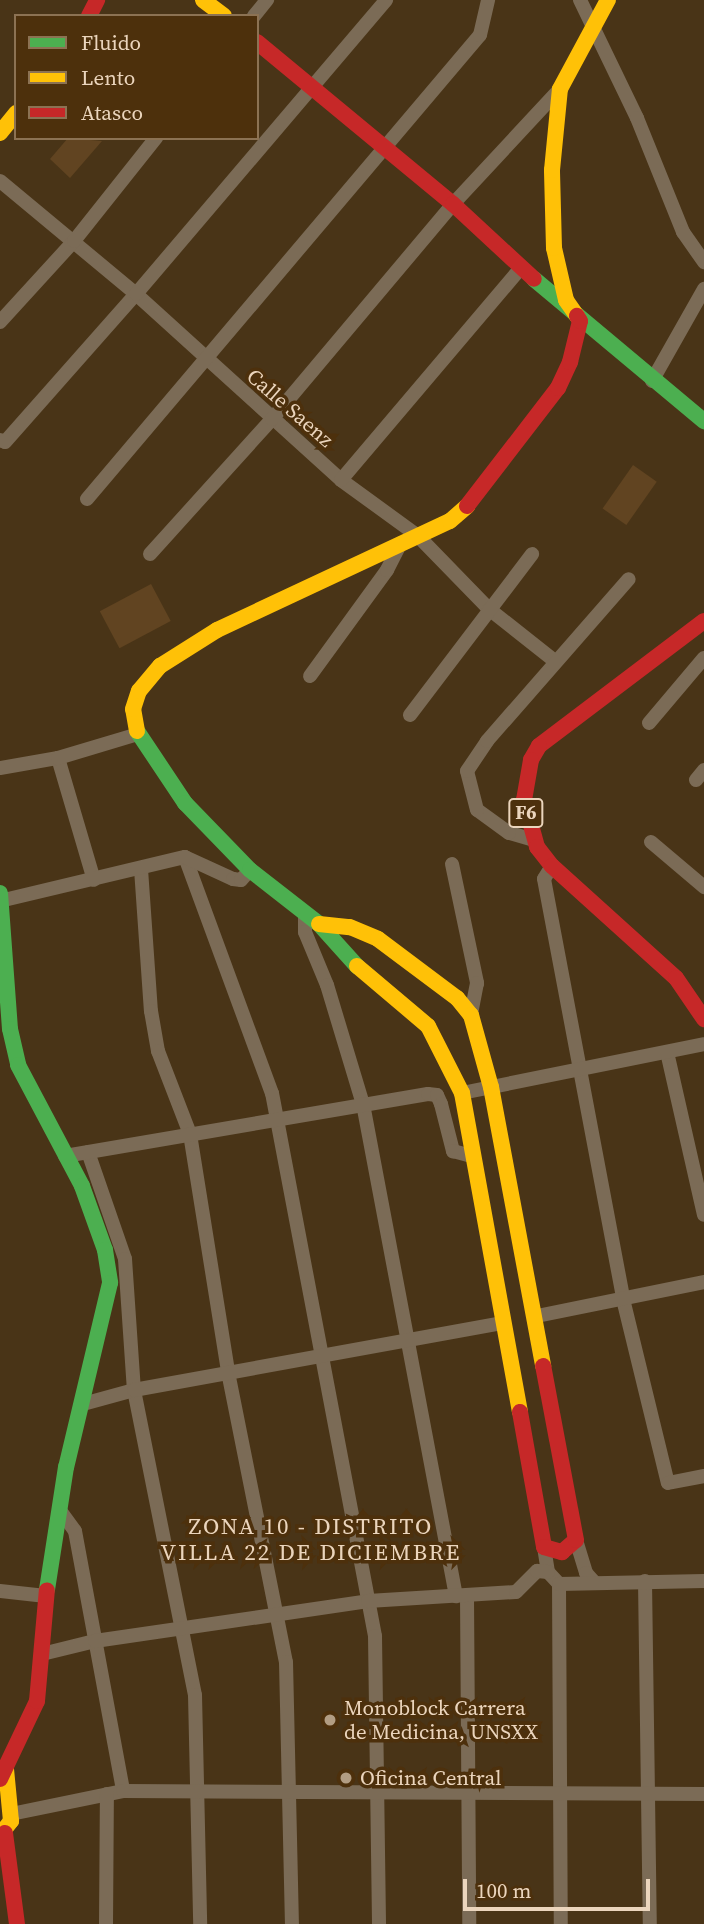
<!DOCTYPE html>
<style>
body{margin:0}
#map{position:relative;width:704px;height:1924px;overflow:hidden;background:#493417;font-family:"Source Serif 4",serif}
div>[style]{position:absolute}
.green>*{inset:0;background:#614421;transform-origin:0 0}
.street>*{height:14px;margin:-7px;padding:0 7px;transform-origin:7px;border-radius:7px;background:#7b6b56}
.fast>*{height:16px;margin:-8px;padding:0 8px;transform-origin:8px;border-radius:8px;background:#4caf50}
.slow>*{height:16px;margin:-8px;padding:0 8px;transform-origin:8px;border-radius:8px;background:#ffc107}
.jam>*{height:16px;margin:-8px;padding:0 8px;transform-origin:8px;border-radius:8px;background:#c62828}
.dots>*{width:19px;height:19px;translate:-50% -50%;box-sizing:border-box;border:4px solid #4d300c;border-radius:50%}
span{translate:-50% -50%;white-space:nowrap;text-align:center;line-height:1.15;-webkit-text-stroke:7px #4d300c;paint-order:stroke}
.shield-label span{padding:2px 5px;background:#4d300c;border:2px solid;border-radius:5px;-webkit-text-stroke-width:0}
.shield-label{font-size:19px;color:#ebd5bd;font-weight:700}
.street-label{font-size:21px;color:#ebd5bd}
.poi-label{font-size:21px;color:#ebd5bd}
.left{translate:0 -50%;text-align:left}
.neighbourhood-label{font-size:23px;color:#ebd5bd;letter-spacing:2px}
.legend{position:absolute;left:14px;top:14px;width:245px;height:126px;box-sizing:border-box;background:#4d300c;border:2px solid #8c7253;margin:0;padding:9px 12px;list-style:none;font-size:21px;color:#ebd5bd}
.legend li{display:flex;align-items:center;gap:14px;height:35px}
.legend b{width:35px;border:2px solid #8c7253}
.scale{position:absolute;left:463px;top:1879px;width:187px;height:32px;box-sizing:border-box;border:4px solid #ebd5bd;border-top:0;padding-left:9px;font-size:21px;line-height:24px;white-space:nowrap;color:#ebd5bd;-webkit-text-stroke:5px #4d300c;paint-order:stroke}
</style>
<div id="map">
<div class="green">
<i style="clip-path:polygon(68px 138px,102px 141px,70px 178px,50px 159px)"></i>
<i style="left:633px;top:465px;width:29px;height:53px;rotate:35deg"></i>
<i style="left:151px;top:584px;width:42px;height:58px;rotate:62deg"></i>
</div>
<div class="street">
<i style="left:580px;top:0;width:131px;rotate:64.2deg"></i>
<i style="left:637px;top:118px;width:123px;rotate:68deg"></i>
<i style="left:683px;top:232px;width:37px;rotate:55deg"></i>
<i style="left:254px;top:16px;width:21px;rotate:-51deg"></i>
<i style="left:0;top:181px;width:177px;rotate:39.7deg"></i>
<i style="left:136px;top:294px;width:277px;rotate:42.2deg"></i>
<i style="left:341px;top:480px;width:95px;rotate:36deg"></i>
<i style="left:418px;top:536px;width:102px;rotate:45.8deg"></i>
<i style="left:489px;top:609px;width:85px;rotate:38.3deg"></i>
<i style="left:0;top:322px;width:110px;rotate:-47.6deg"></i>
<i style="left:74px;top:241px;width:132px;rotate:-51.5deg"></i>
<i style="left:652px;top:381px;width:106px;rotate:-60.5deg"></i>
<i style="left:0;top:440px;width:5px;rotate:22deg"></i>
<i style="left:5px;top:442px;width:198px;rotate:-48.5deg"></i>
<i style="left:136px;top:294px;width:386px;rotate:-49.6deg"></i>
<i style="left:341px;top:480px;width:275px;rotate:-49.7deg"></i>
<i style="left:87px;top:499px;width:608px;rotate:-49.74deg"></i>
<i style="left:480px;top:35px;width:36px;rotate:-77deg"></i>
<i style="left:150px;top:554px;width:182px;rotate:-47.9deg"></i>
<i style="left:272px;top:419px;width:281px;rotate:-49.9deg"></i>
<i style="left:453px;top:204px;width:157px;rotate:-47.1deg"></i>
<i style="left:310px;top:676px;width:131px;rotate:-54deg"></i>
<i style="left:387px;top:570px;width:30px;rotate:-63deg"></i>
<i style="left:410px;top:715px;width:202px;rotate:-52.8deg"></i>
<i style="left:649px;top:723px;width:85px;rotate:-49.8deg"></i>
<i style="left:58px;top:758px;width:127px;rotate:73.6deg"></i>
<i style="left:0;top:768px;width:59px;rotate:-9.8deg"></i>
<i style="left:58px;top:758px;width:84px;rotate:-16.7deg"></i>
<i style="left:696px;top:780px;width:13px;rotate:-51deg"></i>
<i style="left:534px;top:840px;width:26px;rotate:-164deg"></i>
<i style="left:509px;top:833px;width:39px;rotate:-144deg"></i>
<i style="left:477px;top:810px;width:40px;rotate:-104.4deg"></i>
<i style="left:467px;top:771px;width:36px;rotate:-56deg"></i>
<i style="left:487px;top:741px;width:215px;rotate:-48.8deg"></i>
<i style="left:651px;top:842px;width:70px;rotate:40.3deg"></i>
<i style="left:185px;top:857px;width:252px;rotate:69.8deg"></i>
<i style="left:272px;top:1093px;width:553px;rotate:79.26deg"></i>
<i style="left:375px;top:1636px;width:288px;rotate:89.2deg"></i>
<i style="left:452px;top:864px;width:122px;rotate:78.1deg"></i>
<i style="left:477px;top:983px;width:33px;rotate:101deg"></i>
<i style="left:552px;top:866px;width:15px;rotate:122deg"></i>
<i style="left:544px;top:879px;width:427px;rotate:79.3deg"></i>
<i style="left:623px;top:1299px;width:189px;rotate:76.3deg"></i>
<i style="left:668px;top:1483px;width:37px;rotate:-11deg"></i>
<i style="left:141px;top:869px;width:142px;rotate:86deg"></i>
<i style="left:151px;top:1011px;width:41px;rotate:80.1deg"></i>
<i style="left:158px;top:1051px;width:89px;rotate:68.9deg"></i>
<i style="left:190px;top:1134px;width:241px;rotate:80.9deg"></i>
<i style="left:228px;top:1372px;width:296px;rotate:78.7deg"></i>
<i style="left:286px;top:1662px;width:262px;rotate:88.7deg"></i>
<i style="left:4px;top:900px;width:186px;rotate:-13.4deg"></i>
<i style="left:185px;top:857px;width:53px;rotate:24.6deg"></i>
<i style="left:233px;top:879px;width:8px;rotate:7deg"></i>
<i style="left:241px;top:880px;width:13px;rotate:-48deg"></i>
<i style="left:305px;top:913px;width:19px;rotate:90deg"></i>
<i style="left:305px;top:932px;width:57px;rotate:67.5deg"></i>
<i style="left:327px;top:985px;width:124px;rotate:73.2deg"></i>
<i style="left:363px;top:1104px;width:501px;rotate:79.3deg"></i>
<i style="left:667px;top:1052px;width:167px;rotate:77.2deg"></i>
<i style="left:462px;top:1093px;width:247px;rotate:-11.4deg"></i>
<i style="left:88px;top:1152px;width:113px;rotate:70.9deg"></i>
<i style="left:125px;top:1259px;width:131px;rotate:86.1deg"></i>
<i style="left:134px;top:1390px;width:311px;rotate:78.7deg"></i>
<i style="left:195px;top:1695px;width:229px;rotate:88.7deg"></i>
<i style="left:65px;top:1156px;width:368px;rotate:-9.7deg"></i>
<i style="left:428px;top:1094px;width:9px;rotate:6deg"></i>
<i style="left:437px;top:1095px;width:10px;rotate:66deg"></i>
<i style="left:441px;top:1104px;width:49px;rotate:75.7deg"></i>
<i style="left:453px;top:1151px;width:20px;rotate:15deg"></i>
<i style="left:537px;top:1316px;width:170px;rotate:-11.5deg"></i>
<i style="left:83px;top:1404px;width:53px;rotate:-15.4deg"></i>
<i style="left:134px;top:1390px;width:375px;rotate:-10.3deg"></i>
<i style="left:59px;top:1509px;width:27px;rotate:54deg"></i>
<i style="left:75px;top:1531px;width:264px;rotate:79.5deg"></i>
<i style="left:576px;top:1540px;width:34px;rotate:73deg"></i>
<i style="left:586px;top:1573px;width:12px;rotate:48deg"></i>
<i style="left:544px;top:1547px;width:25px;rotate:81deg"></i>
<i style="left:548px;top:1572px;width:16px;rotate:47deg"></i>
<i style="left:559px;top:1584px;width:340px;rotate:89.7deg"></i>
<i style="left:645px;top:1581px;width:343px;rotate:89.2deg"></i>
<i style="left:559px;top:1584px;width:145px;rotate:-1.2deg"></i>
<i style="left:0;top:1591px;width:46px;rotate:6.2deg"></i>
<i style="left:467px;top:1597px;width:327px;rotate:89.6deg"></i>
<i style="left:42px;top:1654px;width:55px;rotate:-13.8deg"></i>
<i style="left:95px;top:1641px;width:276px;rotate:-8.3deg"></i>
<i style="left:368px;top:1601px;width:148px;rotate:-3.5deg"></i>
<i style="left:516px;top:1592px;width:30px;rotate:-45deg"></i>
<i style="left:537px;top:1571px;width:11px;rotate:5deg"></i>
<i style="left:11px;top:1814px;width:114px;rotate:-11.6deg"></i>
<i style="left:123px;top:1791px;width:581px;rotate:0.3deg"></i>
<i style="left:106px;top:1924px;width:130px;rotate:-89.6deg"></i>
</div>
<div class="fast">
<i style="left:534px;top:279px;width:222px;rotate:39.9deg"></i>
<i style="left:137px;top:731px;width:87px;rotate:56.3deg"></i>
<i style="left:185px;top:803px;width:93px;rotate:45.9deg"></i>
<i style="left:250px;top:870px;width:88px;rotate:38deg"></i>
<i style="left:319px;top:924px;width:57px;rotate:47.9deg"></i>
<i style="left:0;top:893px;width:136px;rotate:85.8deg"></i>
<i style="left:10px;top:1029px;width:37px;rotate:77deg"></i>
<i style="left:18px;top:1065px;width:137px;rotate:62.1deg"></i>
<i style="left:82px;top:1186px;width:68px;rotate:70.2deg"></i>
<i style="left:105px;top:1250px;width:33px;rotate:81deg"></i>
<i style="left:110px;top:1283px;width:189px;rotate:103.4deg"></i>
<i style="left:66px;top:1467px;width:124px;rotate:98.8deg"></i>
</div>
<div class="slow">
<i style="left:203px;top:0;width:26px;rotate:37deg"></i>
<i style="left:0;top:133px;width:26px;rotate:-51deg"></i>
<i style="left:577px;top:316px;width:19px;rotate:-125deg"></i>
<i style="left:566px;top:300px;width:53px;rotate:-103deg"></i>
<i style="left:554px;top:248px;width:78px;rotate:-91.5deg"></i>
<i style="left:552px;top:170px;width:81px;rotate:-84.4deg"></i>
<i style="left:560px;top:89px;width:101px;rotate:-61.7deg"></i>
<i style="left:137px;top:731px;width:22px;rotate:-100deg"></i>
<i style="left:133px;top:709px;width:19px;rotate:-72deg"></i>
<i style="left:139px;top:691px;width:33px;rotate:-50deg"></i>
<i style="left:160px;top:666px;width:67px;rotate:-32.3deg"></i>
<i style="left:217px;top:630px;width:257px;rotate:-25.1deg"></i>
<i style="left:450px;top:521px;width:23px;rotate:-41deg"></i>
<i style="left:319px;top:924px;width:31px;rotate:6deg"></i>
<i style="left:350px;top:927px;width:30px;rotate:23deg"></i>
<i style="left:378px;top:939px;width:99px;rotate:36.8deg"></i>
<i style="left:457px;top:998px;width:22px;rotate:51deg"></i>
<i style="left:471px;top:1015px;width:75px;rotate:74.5deg"></i>
<i style="left:491px;top:1087px;width:284px;rotate:79.4deg"></i>
<i style="left:357px;top:966px;width:93px;rotate:40.2deg"></i>
<i style="left:428px;top:1026px;width:75px;rotate:63.1deg"></i>
<i style="left:462px;top:1093px;width:324px;rotate:79.7deg"></i>
<i style="left:0;top:1835px;width:18px;rotate:-52deg"></i>
<i style="left:11px;top:1821px;width:52px;rotate:-95.5deg"></i>
</div>
<div class="jam">
<i style="left:89px;top:16px;width:18px;rotate:-63deg"></i>
<i style="left:257px;top:42px;width:254px;rotate:39.6deg"></i>
<i style="left:453px;top:204px;width:110px;rotate:42.8deg"></i>
<i style="left:467px;top:506px;width:149px;rotate:-52.4deg"></i>
<i style="left:558px;top:388px;width:29px;rotate:-65deg"></i>
<i style="left:570px;top:362px;width:42px;rotate:-76.3deg"></i>
<i style="left:580px;top:321px;width:6px;rotate:-121deg"></i>
<i style="left:704px;top:621px;width:207px;rotate:142.9deg"></i>
<i style="left:539px;top:746px;width:16px;rotate:120deg"></i>
<i style="left:531px;top:760px;width:41px;rotate:99.9deg"></i>
<i style="left:524px;top:800px;width:49px;rotate:74.5deg"></i>
<i style="left:537px;top:847px;width:24px;rotate:52deg"></i>
<i style="left:552px;top:866px;width:167px;rotate:42.1deg"></i>
<i style="left:676px;top:978px;width:50px;rotate:55.7deg"></i>
<i style="left:520px;top:1412px;width:137px;rotate:79.9deg"></i>
<i style="left:544px;top:1547px;width:19px;rotate:16deg"></i>
<i style="left:562px;top:1552px;width:18px;rotate:-41deg"></i>
<i style="left:576px;top:1540px;width:177px;rotate:-100.7deg"></i>
<i style="left:0;top:1779px;width:86px;rotate:-64.6deg"></i>
<i style="left:37px;top:1701px;width:111px;rotate:-84.9deg"></i>
<i style="left:5px;top:1833px;width:92px;rotate:82.5deg"></i>
</div>
<div class="dots">
<i style="left:330px;top:1720px;background:#b29d83"></i>
<i style="left:346px;top:1778px;background:#b29d83"></i>
</div>
<div class="shield-label">
<span style="left:526px;top:813px">F6</span>
</div>
<div class="street-label">
<span style="left:290px;top:408px;rotate:41deg">Calle Saenz</span>
</div>
<div class="poi-label">
<span class="left" style="left:344px;top:1720px">Monoblock Carrera<br>de Medicina, UNSXX</span>
<span class="left" style="left:360px;top:1778px">Oficina Central</span>
</div>
<div class="neighbourhood-label">
<span style="left:311px;top:1539px">ZONA 10 - DISTRITO<br>VILLA 22 DE DICIEMBRE</span>
</div>
<ul class="legend">
<li><b style="height:9px;background:#4caf50"></b>Fluido</li>
<li><b style="height:9px;background:#ffc107"></b>Lento</li>
<li><b style="height:9px;background:#c62828"></b>Atasco</li>
</ul>
<div class="scale">100 m</div>
</div>
